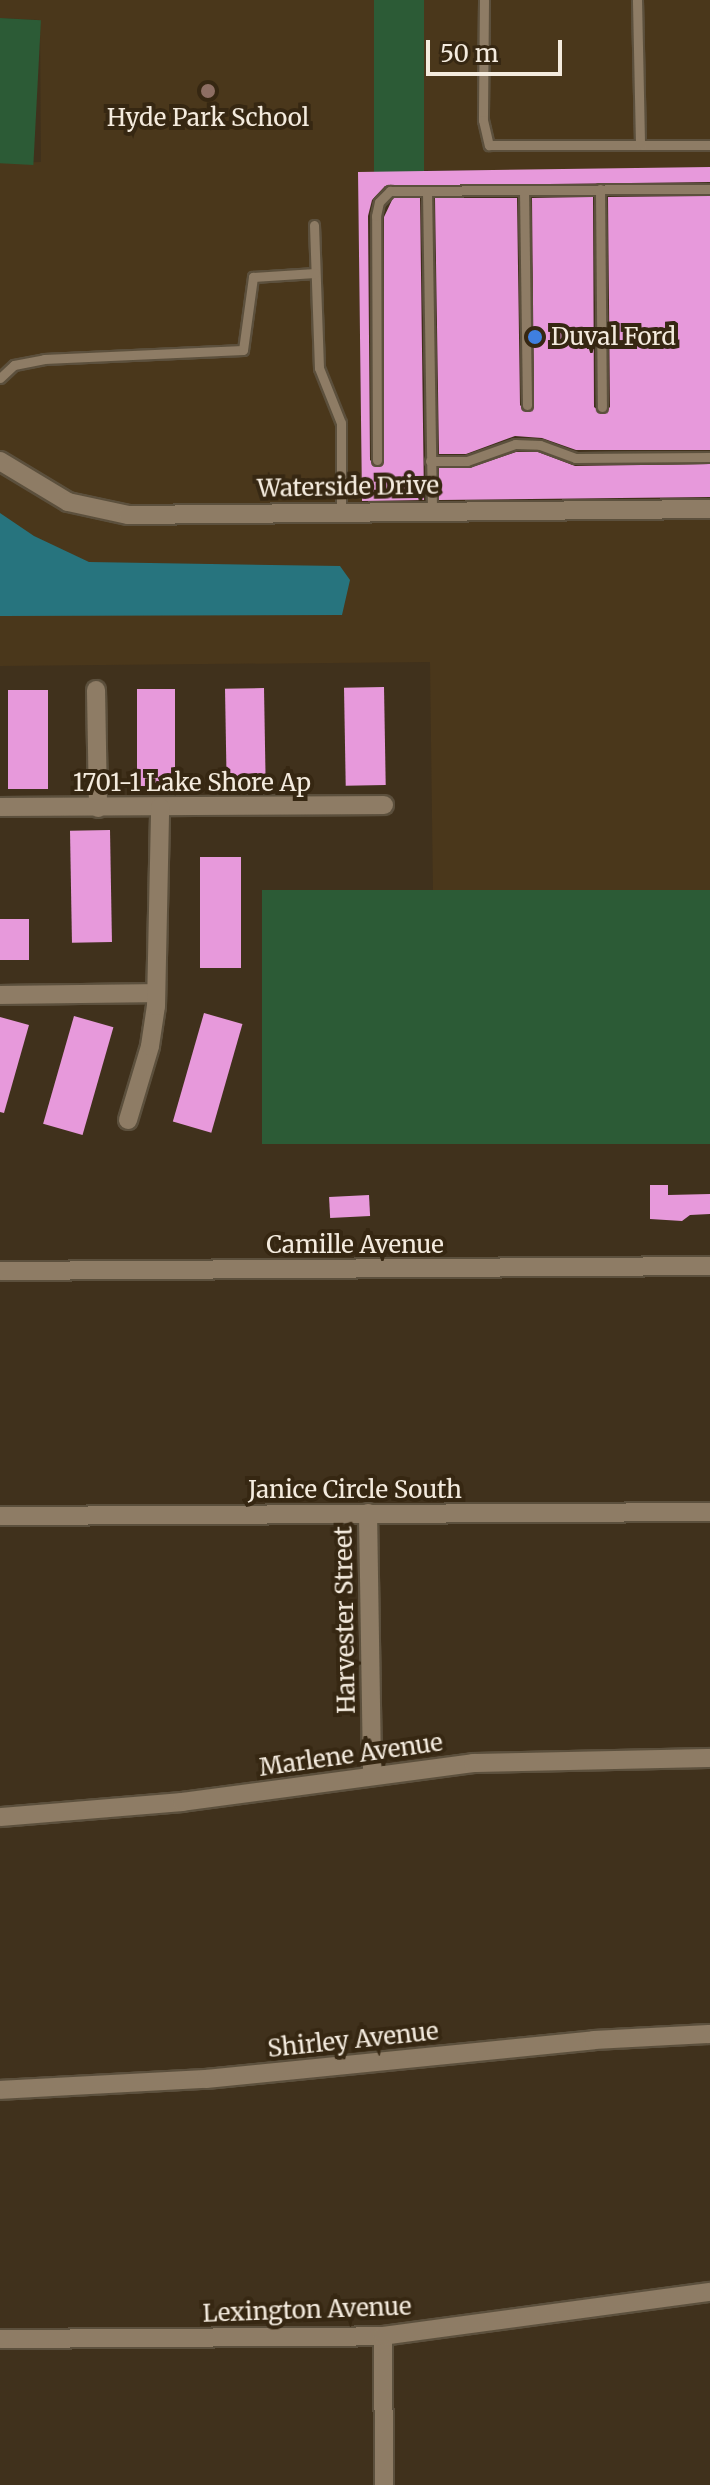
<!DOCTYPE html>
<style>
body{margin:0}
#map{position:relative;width:710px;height:2485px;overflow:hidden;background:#40311c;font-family:Merriweather,serif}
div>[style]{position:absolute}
.built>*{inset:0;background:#4a371b;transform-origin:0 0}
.green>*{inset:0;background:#2c5b36;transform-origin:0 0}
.water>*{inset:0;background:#27747e}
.building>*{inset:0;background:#e799db;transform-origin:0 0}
.roads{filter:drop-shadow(2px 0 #5c503d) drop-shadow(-2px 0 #5c503d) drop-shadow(0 2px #5c503d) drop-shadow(0 -2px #5c503d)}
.lane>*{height:9px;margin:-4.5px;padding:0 4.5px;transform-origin:4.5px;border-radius:4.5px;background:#8e7c65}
.street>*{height:18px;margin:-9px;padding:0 9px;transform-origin:9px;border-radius:9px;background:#8e7c65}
.dots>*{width:22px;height:22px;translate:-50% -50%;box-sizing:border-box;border:4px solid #362712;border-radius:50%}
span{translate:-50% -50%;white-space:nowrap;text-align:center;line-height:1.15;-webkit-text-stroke:8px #362712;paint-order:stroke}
.poi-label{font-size:24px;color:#f4ebde}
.left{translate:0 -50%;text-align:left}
.street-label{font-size:24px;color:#f4ebde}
.scale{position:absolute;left:426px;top:40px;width:136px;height:36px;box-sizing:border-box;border:4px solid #f4ebde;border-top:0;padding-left:10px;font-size:24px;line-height:28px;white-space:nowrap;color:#f4ebde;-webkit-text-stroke:6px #362712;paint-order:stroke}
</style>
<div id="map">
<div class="built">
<i style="clip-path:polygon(0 0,374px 0,376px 175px,358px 172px,362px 502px,710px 498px,710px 890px,433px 893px,430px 662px,0 666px,0 163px,41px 162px,40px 20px,0 18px)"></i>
<i style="left:424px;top:0;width:286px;height:170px"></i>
</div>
<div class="green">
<i style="left:374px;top:0;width:50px;height:175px"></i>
<i style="left:0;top:18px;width:41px;height:145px;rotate:3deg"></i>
<i style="left:710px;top:890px;width:254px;height:448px;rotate:90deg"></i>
</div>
<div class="water">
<i style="clip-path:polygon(0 513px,34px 536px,89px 562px,340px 566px,350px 580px,342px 615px,0 616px)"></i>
</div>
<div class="building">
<i style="clip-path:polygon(710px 167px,710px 182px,385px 186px,372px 200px,368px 216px,370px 460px,378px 467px,384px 460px,384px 217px,393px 198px,420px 198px,424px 500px,362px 501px,358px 172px)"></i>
<i style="clip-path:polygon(710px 196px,710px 450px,576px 450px,542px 438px,515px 436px,466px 454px,439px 454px,435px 198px,517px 198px,520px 405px,526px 412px,534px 405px,532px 198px,593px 197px,594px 407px,603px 414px,610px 407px,608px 197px)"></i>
<i style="clip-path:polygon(516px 452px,538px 452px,575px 466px,710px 464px,710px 497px,439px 500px,439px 468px,469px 468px)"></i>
<i style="left:384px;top:687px;width:98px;height:40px;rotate:89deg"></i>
<i style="left:264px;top:688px;width:98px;height:39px;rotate:89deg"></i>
<i style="left:137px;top:689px;width:38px;height:99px"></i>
<i style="left:8px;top:690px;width:40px;height:99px"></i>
<i style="left:110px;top:830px;width:112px;height:40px;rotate:89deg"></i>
<i style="left:200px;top:857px;width:41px;height:111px"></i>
<i style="left:0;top:919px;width:29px;height:41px"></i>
<i style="left:204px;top:1013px;width:40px;height:113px;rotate:16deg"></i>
<i style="left:74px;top:1016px;width:41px;height:112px;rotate:16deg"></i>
<i style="clip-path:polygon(0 1017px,29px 1025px,4px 1113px,0 1112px)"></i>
<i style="clip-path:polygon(650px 1185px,668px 1185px,668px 1195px,710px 1194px,710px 1214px,690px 1215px,682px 1221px,650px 1219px)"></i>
<i style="left:369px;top:1195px;width:21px;height:40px;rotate:87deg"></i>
</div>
<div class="roads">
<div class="lane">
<i style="left:484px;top:0;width:120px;rotate:90.5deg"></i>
<i style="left:483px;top:120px;width:26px;rotate:77deg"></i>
<i style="left:489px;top:145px;width:221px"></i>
<i style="left:637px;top:0;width:145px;rotate:88.8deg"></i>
<i style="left:600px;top:189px;width:218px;rotate:89.5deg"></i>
<i style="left:524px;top:190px;width:215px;rotate:89.2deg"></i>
<i style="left:427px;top:191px;width:320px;rotate:89.1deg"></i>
<i style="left:314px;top:225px;width:143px;rotate:88deg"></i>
<i style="left:319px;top:368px;width:59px;rotate:68.2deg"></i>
<i style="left:341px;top:423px;width:89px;rotate:90deg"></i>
<i style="left:0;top:378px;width:19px;rotate:-43deg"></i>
<i style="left:14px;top:365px;width:31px;rotate:-11deg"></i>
<i style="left:44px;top:359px;width:199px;rotate:-2.6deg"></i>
<i style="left:243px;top:350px;width:74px;rotate:-82.2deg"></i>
<i style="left:253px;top:277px;width:62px;rotate:-3.7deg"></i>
<i style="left:377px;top:460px;width:244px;rotate:-90.2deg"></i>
<i style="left:376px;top:216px;width:14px;rotate:-78deg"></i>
<i style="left:379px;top:202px;width:16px;rotate:-45deg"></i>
<i style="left:390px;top:191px;width:320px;rotate:-0.4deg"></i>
<i style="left:430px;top:461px;width:37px"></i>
<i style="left:467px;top:461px;width:51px;rotate:-19.5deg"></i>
<i style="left:515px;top:444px;width:25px;rotate:2deg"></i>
<i style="left:540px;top:445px;width:37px;rotate:20deg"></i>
<i style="left:575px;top:458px;width:135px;rotate:-0.4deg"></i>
</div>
<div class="street">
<i style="left:0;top:461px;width:79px;rotate:31.1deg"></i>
<i style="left:68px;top:502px;width:61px;rotate:12.2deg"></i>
<i style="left:128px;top:515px;width:582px;rotate:-0.59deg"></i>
<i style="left:96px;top:690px;width:118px;rotate:89deg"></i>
<i style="left:0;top:807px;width:384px;rotate:-0.3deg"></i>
<i style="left:0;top:995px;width:155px;rotate:-0.7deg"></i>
<i style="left:128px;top:1120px;width:77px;rotate:-73.4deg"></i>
<i style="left:150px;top:1046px;width:40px;rotate:-81.5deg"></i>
<i style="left:156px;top:1006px;width:199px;rotate:-88.8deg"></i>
<i style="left:0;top:1271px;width:710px;rotate:-0.4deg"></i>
<i style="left:368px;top:1513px;width:261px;rotate:89.1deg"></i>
<i style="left:0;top:1516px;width:710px;rotate:-0.32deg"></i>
<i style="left:0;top:1817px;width:183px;rotate:-4.7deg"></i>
<i style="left:182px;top:1802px;width:294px;rotate:-7.6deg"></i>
<i style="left:473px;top:1763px;width:237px;rotate:-1.2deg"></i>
<i style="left:0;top:2090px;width:206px;rotate:-3.1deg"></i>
<i style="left:206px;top:2079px;width:390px;rotate:-5.7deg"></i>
<i style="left:594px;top:2040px;width:116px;rotate:-3deg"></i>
<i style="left:383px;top:2336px;width:149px;rotate:89.6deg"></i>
<i style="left:0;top:2339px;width:383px;rotate:-0.4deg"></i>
<i style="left:383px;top:2336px;width:330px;rotate:-7.7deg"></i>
</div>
</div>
<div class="dots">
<i style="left:208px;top:91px;background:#8d6e63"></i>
<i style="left:535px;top:337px;background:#3f7fe0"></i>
</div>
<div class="poi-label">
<span style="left:208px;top:118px">Hyde Park School</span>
<span class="left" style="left:551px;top:337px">Duval Ford</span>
</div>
<div class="street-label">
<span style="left:348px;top:487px;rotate:-1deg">Waterside Drive</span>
<span style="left:192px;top:783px">1701-1 Lake Shore Ap</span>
<span style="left:355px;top:1245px">Camille Avenue</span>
<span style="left:355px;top:1490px">Janice Circle South</span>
<span style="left:345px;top:1620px;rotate:-91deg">Harvester Street</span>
<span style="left:351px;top:1755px;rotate:-8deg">Marlene Avenue</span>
<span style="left:353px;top:2040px;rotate:-6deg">Shirley Avenue</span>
<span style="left:307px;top:2310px;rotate:-2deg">Lexington Avenue</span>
</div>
<div class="scale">50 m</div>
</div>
